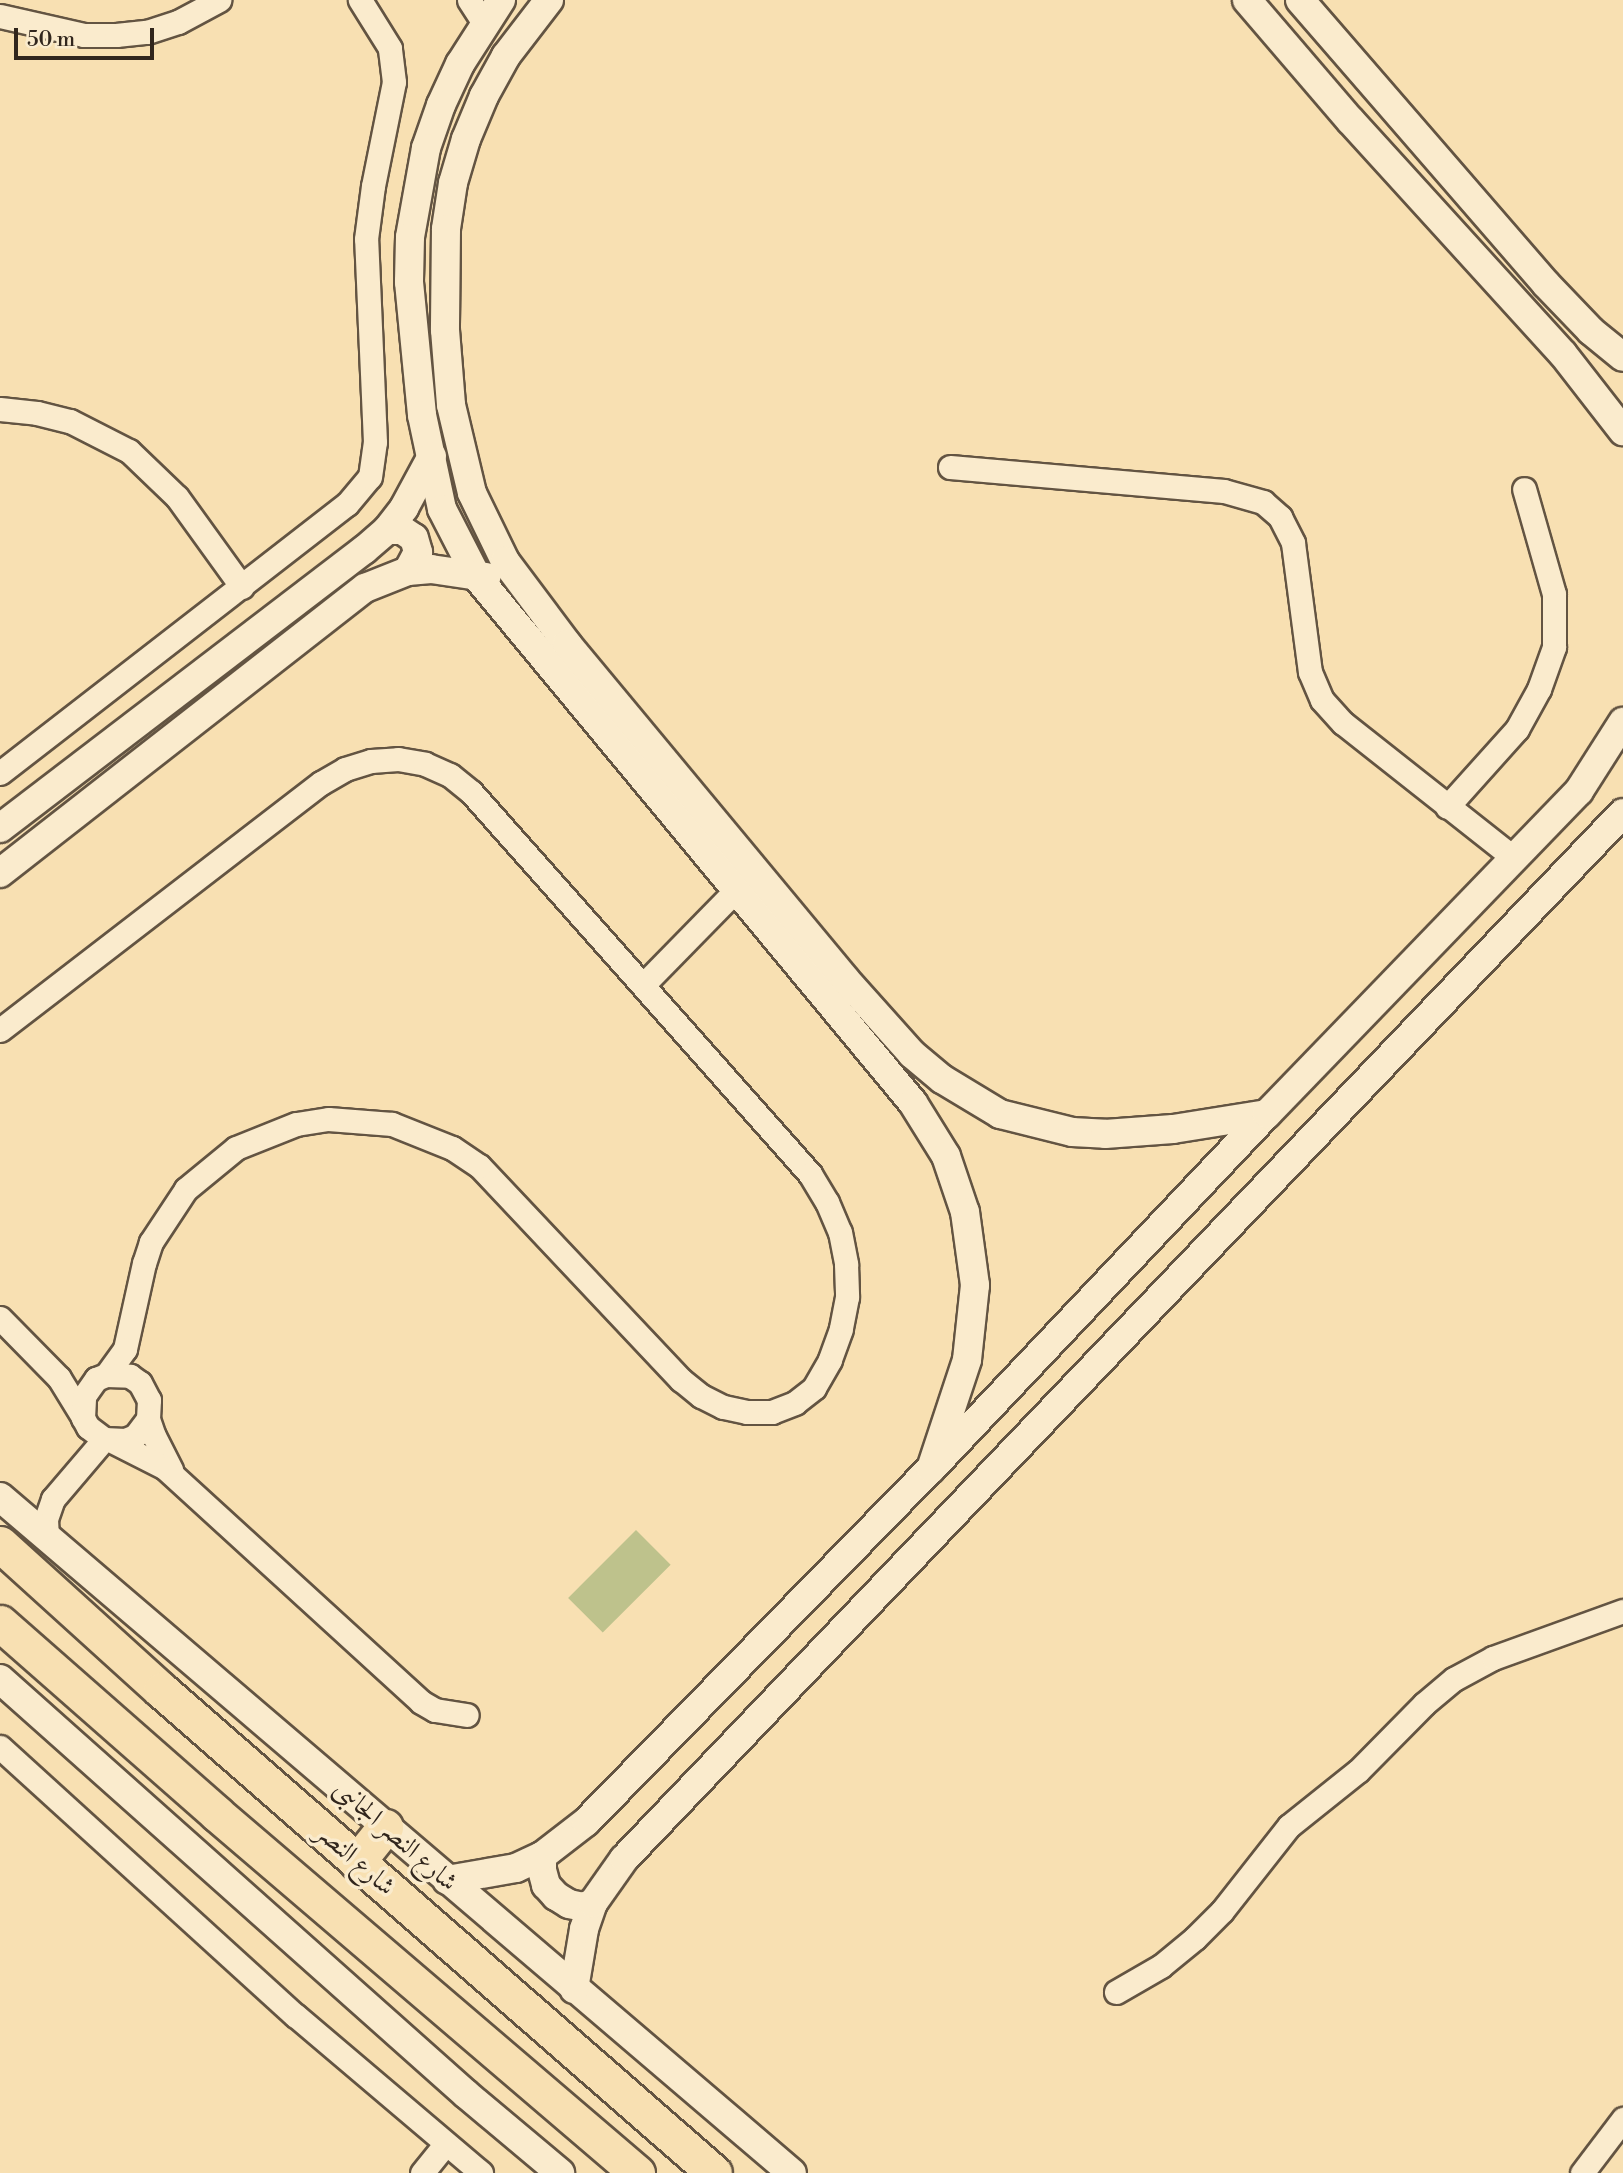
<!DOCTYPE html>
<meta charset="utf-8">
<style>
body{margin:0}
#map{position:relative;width:1623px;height:2173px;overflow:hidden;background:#f8e0b2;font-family:"Libre Bodoni",Amiri,serif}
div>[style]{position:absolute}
.green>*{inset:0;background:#bec28c;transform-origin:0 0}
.roads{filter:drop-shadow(2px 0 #635442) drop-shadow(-2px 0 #635442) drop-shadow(0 2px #635442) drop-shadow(0 -2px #635442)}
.minor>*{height:23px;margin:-11.5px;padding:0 11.5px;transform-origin:11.5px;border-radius:11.5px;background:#faebcd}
.tertiary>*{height:28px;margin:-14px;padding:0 14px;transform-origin:14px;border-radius:14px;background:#faebcd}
.primary>*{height:35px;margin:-17.5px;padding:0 17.5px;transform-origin:17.5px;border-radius:17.5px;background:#f8e0b2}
span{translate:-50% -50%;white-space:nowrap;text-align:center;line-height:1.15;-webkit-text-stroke:7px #faebcd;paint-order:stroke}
.street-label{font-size:26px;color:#31261d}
.scale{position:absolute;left:14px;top:28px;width:140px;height:32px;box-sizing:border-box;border:4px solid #31261d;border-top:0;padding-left:9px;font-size:21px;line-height:24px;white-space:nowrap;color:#31261d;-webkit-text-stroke:5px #faebcd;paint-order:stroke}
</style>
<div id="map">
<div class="green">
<i style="left:636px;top:1530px;width:49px;height:96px;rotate:45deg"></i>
</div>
<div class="roads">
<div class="minor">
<i style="left:469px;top:0;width:27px;rotate:57deg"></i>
<i style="left:0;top:16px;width:86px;rotate:12.7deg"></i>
<i style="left:84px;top:35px;width:32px"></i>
<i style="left:116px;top:35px;width:31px;rotate:-6deg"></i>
<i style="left:147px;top:32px;width:33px;rotate:-18deg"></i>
<i style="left:178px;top:22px;width:47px;rotate:-28.2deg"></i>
<i style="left:0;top:409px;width:37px;rotate:6deg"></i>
<i style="left:37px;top:413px;width:34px;rotate:14deg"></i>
<i style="left:70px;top:421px;width:66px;rotate:27deg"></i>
<i style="left:129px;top:451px;width:66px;rotate:43.8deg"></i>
<i style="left:177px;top:497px;width:111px;rotate:54.2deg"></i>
<i style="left:950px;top:467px;width:275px;rotate:5deg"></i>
<i style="left:1224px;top:491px;width:41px;rotate:15.8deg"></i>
<i style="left:1263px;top:502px;width:23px;rotate:41deg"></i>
<i style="left:1280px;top:517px;width:29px;rotate:63deg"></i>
<i style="left:1293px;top:543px;width:130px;rotate:82.5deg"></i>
<i style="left:1310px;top:672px;width:30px;rotate:67deg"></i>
<i style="left:1322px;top:700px;width:31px;rotate:48deg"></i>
<i style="left:1343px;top:723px;width:219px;rotate:38.3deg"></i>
<i style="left:0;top:773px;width:439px;rotate:-37.8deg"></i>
<i style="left:347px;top:504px;width:35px;rotate:-50deg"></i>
<i style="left:370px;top:477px;width:35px;rotate:-82deg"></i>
<i style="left:375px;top:442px;width:203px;rotate:-92.5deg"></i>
<i style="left:366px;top:239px;width:53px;rotate:-82.5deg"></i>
<i style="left:373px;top:186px;width:106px;rotate:-78.6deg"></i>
<i style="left:394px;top:82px;width:34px;rotate:-97deg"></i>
<i style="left:390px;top:48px;width:57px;rotate:-122deg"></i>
<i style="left:1447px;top:807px;width:105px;rotate:-48.1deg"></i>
<i style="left:1517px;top:729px;width:46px;rotate:-61.2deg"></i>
<i style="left:1539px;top:689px;width:45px;rotate:-70.3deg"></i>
<i style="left:1554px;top:647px;width:53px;rotate:-90deg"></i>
<i style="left:1554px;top:594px;width:109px;rotate:-105.9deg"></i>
<i style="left:643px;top:985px;width:133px;rotate:-45.6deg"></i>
<i style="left:0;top:1030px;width:405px;rotate:-37.6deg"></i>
<i style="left:321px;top:783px;width:28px;rotate:-30deg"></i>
<i style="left:345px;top:769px;width:27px;rotate:-17deg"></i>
<i style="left:371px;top:761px;width:27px;rotate:-4deg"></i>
<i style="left:398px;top:759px;width:27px;rotate:10deg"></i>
<i style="left:425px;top:764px;width:27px;rotate:24deg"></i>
<i style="left:450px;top:775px;width:27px;rotate:39deg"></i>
<i style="left:471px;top:792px;width:511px;rotate:48.41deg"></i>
<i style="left:810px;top:1174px;width:33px;rotate:59deg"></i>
<i style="left:827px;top:1202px;width:33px;rotate:67deg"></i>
<i style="left:840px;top:1232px;width:33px;rotate:79deg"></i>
<i style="left:846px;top:1264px;width:33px;rotate:88deg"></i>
<i style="left:847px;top:1297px;width:33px;rotate:101deg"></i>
<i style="left:841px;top:1329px;width:33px;rotate:110deg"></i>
<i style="left:830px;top:1360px;width:32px;rotate:120deg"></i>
<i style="left:814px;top:1388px;width:24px;rotate:142deg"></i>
<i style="left:795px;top:1403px;width:25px;rotate:159deg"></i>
<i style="left:772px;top:1412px;width:25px;rotate:180deg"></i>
<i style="left:747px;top:1412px;width:25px;rotate:-168deg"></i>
<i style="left:723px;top:1407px;width:25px;rotate:-153deg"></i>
<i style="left:701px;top:1396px;width:26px;rotate:-141deg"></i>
<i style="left:681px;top:1380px;width:294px;rotate:-133.3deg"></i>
<i style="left:479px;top:1166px;width:32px;rotate:-146deg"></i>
<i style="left:452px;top:1148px;width:65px;rotate:-158.2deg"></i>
<i style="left:392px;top:1124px;width:64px;rotate:-175.5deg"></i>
<i style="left:328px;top:1119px;width:32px;rotate:171deg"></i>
<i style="left:296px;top:1124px;width:65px;rotate:158.2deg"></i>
<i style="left:236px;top:1148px;width:65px;rotate:140.6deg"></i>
<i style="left:186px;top:1189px;width:64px;rotate:123.4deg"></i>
<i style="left:151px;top:1242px;width:22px;rotate:108deg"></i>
<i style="left:144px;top:1263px;width:88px;rotate:102.5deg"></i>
<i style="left:125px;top:1349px;width:32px;rotate:126deg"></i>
<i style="left:0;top:1318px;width:84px;rotate:45.5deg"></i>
<i style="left:59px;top:1378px;width:46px;rotate:58.4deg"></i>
<i style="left:148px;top:1419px;width:21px;rotate:127deg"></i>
<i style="left:135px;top:1436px;width:11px;rotate:158deg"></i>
<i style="left:125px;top:1440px;width:21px;rotate:-177deg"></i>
<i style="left:104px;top:1439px;width:20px;rotate:-143deg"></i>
<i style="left:88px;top:1427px;width:10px;rotate:-119deg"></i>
<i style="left:83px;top:1418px;width:22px;rotate:-87deg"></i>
<i style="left:84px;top:1396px;width:21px;rotate:-55deg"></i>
<i style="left:96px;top:1379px;width:11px;rotate:-22deg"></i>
<i style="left:106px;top:1375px;width:24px;rotate:2deg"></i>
<i style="left:130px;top:1376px;width:12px;rotate:35deg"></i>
<i style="left:140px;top:1383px;width:19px;rotate:62deg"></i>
<i style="left:149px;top:1400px;width:19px;rotate:93deg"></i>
<i style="left:148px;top:1419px;width:18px;rotate:71deg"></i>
<i style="left:154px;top:1436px;width:38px;rotate:63deg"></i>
<i style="left:114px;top:1442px;width:57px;rotate:27deg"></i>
<i style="left:165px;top:1468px;width:347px;rotate:42.4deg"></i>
<i style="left:421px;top:1702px;width:16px;rotate:30deg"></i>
<i style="left:435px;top:1710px;width:32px;rotate:9deg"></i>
<i style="left:47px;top:1538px;width:19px;rotate:-93deg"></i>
<i style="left:46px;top:1519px;width:21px;rotate:-71deg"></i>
<i style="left:53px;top:1499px;width:79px;rotate:-49.6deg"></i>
<i style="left:0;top:1747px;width:399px;rotate:42.3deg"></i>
<i style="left:295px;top:2015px;width:244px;rotate:40.3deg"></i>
<i style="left:1116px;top:1992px;width:52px;rotate:-30deg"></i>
<i style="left:1161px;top:1966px;width:44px;rotate:-39.5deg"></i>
<i style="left:1195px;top:1938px;width:38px;rotate:-45deg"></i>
<i style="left:1222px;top:1911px;width:108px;rotate:-51.8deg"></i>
<i style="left:1289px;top:1826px;width:88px;rotate:-38.6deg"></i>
<i style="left:1358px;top:1771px;width:94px;rotate:-45.4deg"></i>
<i style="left:1424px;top:1704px;width:39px;rotate:-40deg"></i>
<i style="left:1454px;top:1679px;width:44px;rotate:-28.3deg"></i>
<i style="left:1493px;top:1658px;width:138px;rotate:-19.9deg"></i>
<i style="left:422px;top:2173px;width:36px;rotate:-51deg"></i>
<i style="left:1582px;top:2173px;width:68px;rotate:-52.8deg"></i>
</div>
<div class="tertiary">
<i style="left:501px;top:0;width:76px;rotate:122.6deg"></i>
<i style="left:460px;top:64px;width:45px;rotate:114.9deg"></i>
<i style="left:441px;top:105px;width:46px;rotate:109.2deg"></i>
<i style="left:426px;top:148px;width:90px;rotate:100.2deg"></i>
<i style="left:410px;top:237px;width:45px;rotate:91.3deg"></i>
<i style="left:409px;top:282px;width:134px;rotate:84.4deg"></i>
<i style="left:422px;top:415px;width:96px;rotate:78deg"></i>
<i style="left:442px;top:509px;width:76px;rotate:62.8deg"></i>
<i style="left:477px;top:577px;width:683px;rotate:50.34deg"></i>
<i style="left:913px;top:1103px;width:62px;rotate:58.1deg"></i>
<i style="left:946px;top:1156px;width:59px;rotate:71.3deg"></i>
<i style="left:965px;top:1212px;width:74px;rotate:82.2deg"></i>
<i style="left:975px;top:1285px;width:75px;rotate:96.1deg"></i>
<i style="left:967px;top:1360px;width:115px;rotate:108.3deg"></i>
<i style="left:549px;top:0;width:71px;rotate:127.5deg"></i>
<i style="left:506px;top:56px;width:46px;rotate:118.8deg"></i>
<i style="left:484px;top:96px;width:47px;rotate:112.7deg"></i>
<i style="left:466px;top:139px;width:46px;rotate:106.5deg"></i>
<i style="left:453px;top:183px;width:47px;rotate:98.7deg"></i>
<i style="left:446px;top:229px;width:101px;rotate:90.6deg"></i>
<i style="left:445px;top:330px;width:75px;rotate:85.4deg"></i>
<i style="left:451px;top:405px;width:90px;rotate:76.6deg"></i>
<i style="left:472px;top:493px;width:76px;rotate:64.1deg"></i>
<i style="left:505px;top:561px;width:104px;rotate:53.2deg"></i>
<i style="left:567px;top:644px;width:435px;rotate:50.3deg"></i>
<i style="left:845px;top:979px;width:101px;rotate:48.2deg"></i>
<i style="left:912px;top:1054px;width:39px;rotate:40deg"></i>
<i style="left:942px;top:1079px;width:68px;rotate:31.1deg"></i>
<i style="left:1000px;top:1114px;width:74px;rotate:14deg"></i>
<i style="left:1072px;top:1132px;width:33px;rotate:3deg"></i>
<i style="left:1105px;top:1134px;width:68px;rotate:-4.2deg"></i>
<i style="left:1173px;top:1129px;width:95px;rotate:-9.1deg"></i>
<i style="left:1247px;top:0;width:158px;rotate:49.4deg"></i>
<i style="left:1350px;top:120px;width:316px;rotate:47.7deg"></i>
<i style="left:1563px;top:354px;width:98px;rotate:52.1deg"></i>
<i style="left:1300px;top:0;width:376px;rotate:49.1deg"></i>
<i style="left:1546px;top:284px;width:65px;rotate:46.2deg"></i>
<i style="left:1591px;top:331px;width:41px;rotate:39.1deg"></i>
<i style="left:387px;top:530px;width:15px"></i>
<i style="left:402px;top:530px;width:14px;rotate:34deg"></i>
<i style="left:414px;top:538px;width:15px;rotate:74deg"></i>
<i style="left:418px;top:552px;width:21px;rotate:118deg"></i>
<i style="left:0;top:828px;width:458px;rotate:-37.4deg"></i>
<i style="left:364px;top:550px;width:30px;rotate:-41deg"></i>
<i style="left:387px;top:530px;width:28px;rotate:-52deg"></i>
<i style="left:404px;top:508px;width:59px;rotate:-61.7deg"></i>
<i style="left:0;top:873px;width:463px;rotate:-38deg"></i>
<i style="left:365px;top:588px;width:46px;rotate:-21.6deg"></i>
<i style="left:408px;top:571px;width:23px;rotate:-5deg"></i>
<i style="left:431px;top:569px;width:56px;rotate:8.3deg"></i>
<i style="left:0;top:1497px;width:1041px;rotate:40.48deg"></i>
<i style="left:0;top:1679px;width:624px;rotate:41.69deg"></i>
<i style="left:466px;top:2094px;width:123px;rotate:40deg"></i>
<i style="left:542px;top:1856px;width:14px;rotate:90deg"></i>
<i style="left:542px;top:1870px;width:16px;rotate:75deg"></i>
<i style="left:546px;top:1885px;width:15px;rotate:48deg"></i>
<i style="left:556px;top:1896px;width:15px;rotate:32deg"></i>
<i style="left:569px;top:1904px;width:14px;rotate:12deg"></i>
<i style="left:583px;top:1907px;width:11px;rotate:-22deg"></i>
<i style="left:447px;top:1880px;width:70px;rotate:-9.9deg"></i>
<i style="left:516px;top:1868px;width:29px;rotate:-25deg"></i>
<i style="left:542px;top:1856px;width:56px;rotate:-37.7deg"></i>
<i style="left:586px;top:1822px;width:494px;rotate:-45.7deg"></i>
<i style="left:931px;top:1469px;width:489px;rotate:-46.6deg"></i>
<i style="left:1267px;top:1114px;width:449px;rotate:-46deg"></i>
<i style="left:1579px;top:791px;width:82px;rotate:-57.5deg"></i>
<i style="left:574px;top:1989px;width:61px;rotate:-80.5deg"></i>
<i style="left:584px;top:1929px;width:28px;rotate:-71deg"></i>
<i style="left:593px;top:1903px;width:54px;rotate:-54.8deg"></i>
<i style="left:624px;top:1859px;width:1446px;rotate:-46.32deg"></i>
</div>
<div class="primary">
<i style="left:0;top:1544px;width:217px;rotate:42.2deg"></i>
<i style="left:161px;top:1690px;width:734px;rotate:41.13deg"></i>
<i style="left:0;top:1623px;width:288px;rotate:41.3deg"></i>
<i style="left:216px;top:1813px;width:554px;rotate:40.53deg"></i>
<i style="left:357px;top:1862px;width:45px;rotate:-51.3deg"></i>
</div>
</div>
<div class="street-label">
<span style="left:395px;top:1836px;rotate:41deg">شارع النصر الجانبى</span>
<span style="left:355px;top:1860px;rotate:41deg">شارع النصر</span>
</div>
<div class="scale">50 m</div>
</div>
